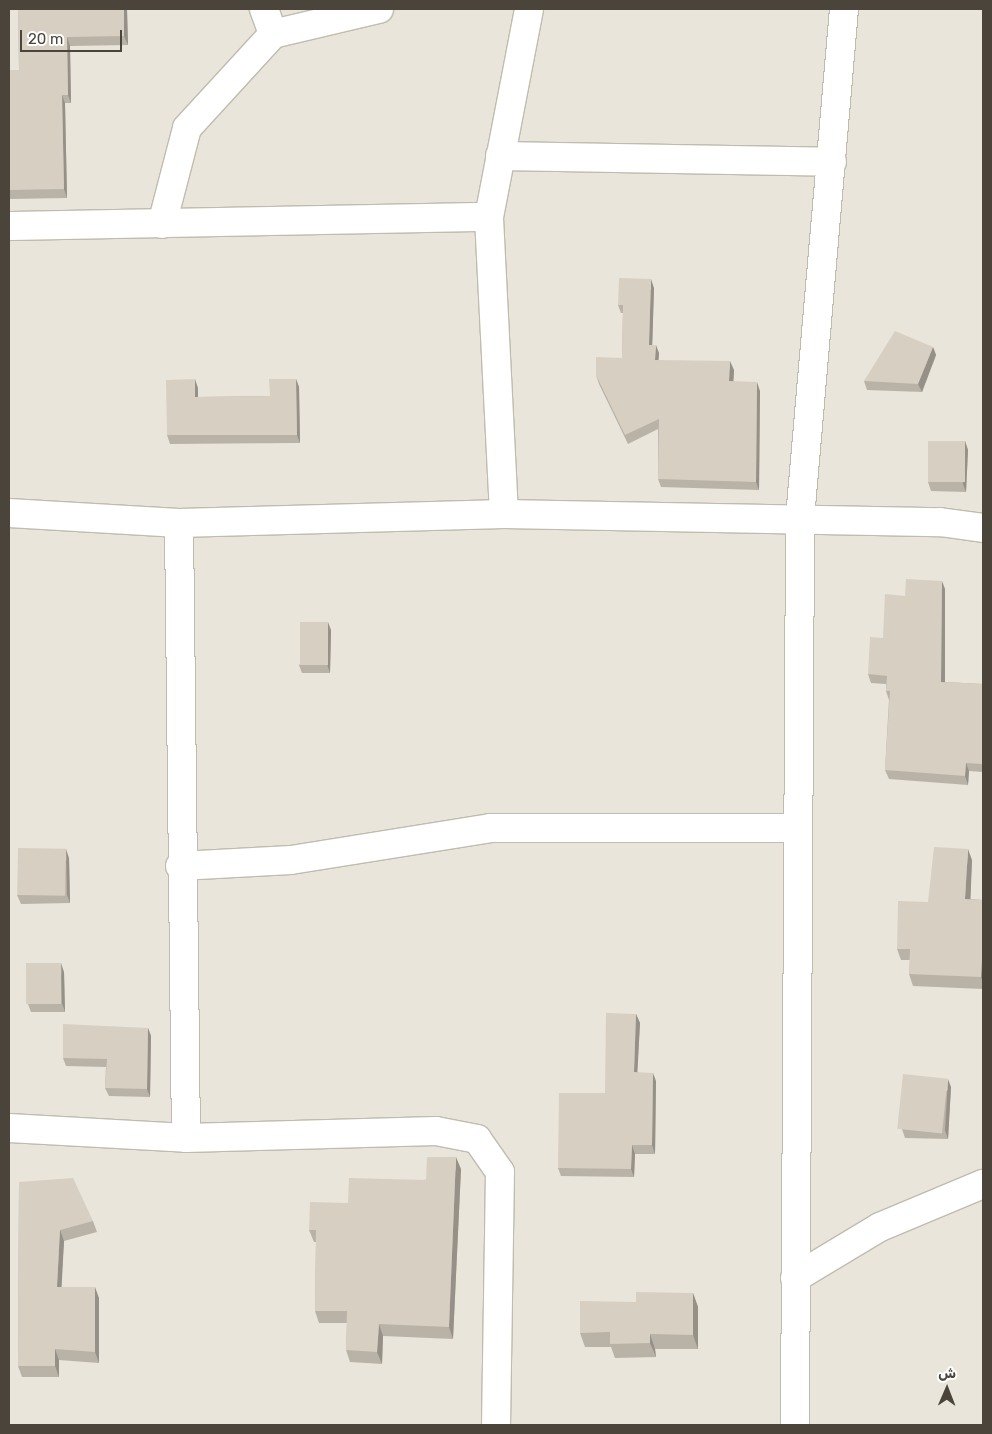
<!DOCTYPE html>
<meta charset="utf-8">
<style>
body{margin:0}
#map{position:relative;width:992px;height:1434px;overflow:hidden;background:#f5f3ec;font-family:Rubik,"Noto Naskh Arabic",sans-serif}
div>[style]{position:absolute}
.residential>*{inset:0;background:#e9e5db;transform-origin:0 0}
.roads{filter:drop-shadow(1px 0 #c1bbaf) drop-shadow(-1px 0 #c1bbaf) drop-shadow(0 1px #c1bbaf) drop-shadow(0 -1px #c1bbaf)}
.minor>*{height:28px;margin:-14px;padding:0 14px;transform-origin:14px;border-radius:14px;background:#fff}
.wall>*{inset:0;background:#b9b2a7}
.shaded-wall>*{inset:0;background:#969188}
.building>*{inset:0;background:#d7cfc2;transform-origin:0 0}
span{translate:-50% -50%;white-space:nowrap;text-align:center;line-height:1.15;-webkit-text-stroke:4.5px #fff;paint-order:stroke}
.frame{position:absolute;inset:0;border:10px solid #4a443a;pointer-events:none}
.north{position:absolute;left:922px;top:1364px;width:50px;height:50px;-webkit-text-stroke:4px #fff;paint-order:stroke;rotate:1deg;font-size:14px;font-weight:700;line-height:20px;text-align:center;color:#4a443a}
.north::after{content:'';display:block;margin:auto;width:18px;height:22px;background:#4a443a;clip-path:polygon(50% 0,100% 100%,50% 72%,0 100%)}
.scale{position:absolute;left:20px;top:30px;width:102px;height:22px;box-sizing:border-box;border:2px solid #4a443a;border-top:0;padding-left:6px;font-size:15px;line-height:18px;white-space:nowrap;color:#4a443a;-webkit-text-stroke:4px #fff;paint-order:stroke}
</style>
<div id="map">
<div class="residential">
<i style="left:9px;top:9px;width:974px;height:1416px"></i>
</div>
<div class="roads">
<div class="minor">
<i style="left:264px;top:9px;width:27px;rotate:70deg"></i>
<i style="left:500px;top:156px;width:332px;rotate:1deg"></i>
<i style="left:162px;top:224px;width:99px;rotate:-75.4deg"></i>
<i style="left:187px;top:128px;width:127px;rotate:-47.5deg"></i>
<i style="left:273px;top:34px;width:109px;rotate:-13.3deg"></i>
<i style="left:9px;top:226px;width:480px;rotate:-1.1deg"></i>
<i style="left:9px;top:513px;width:170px;rotate:3.4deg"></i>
<i style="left:179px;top:523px;width:325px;rotate:-1.6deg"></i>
<i style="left:504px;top:514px;width:436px;rotate:1.1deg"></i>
<i style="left:940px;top:522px;width:43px;rotate:7.9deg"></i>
<i style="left:504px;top:514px;width:297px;rotate:-92.9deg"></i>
<i style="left:489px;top:217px;width:212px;rotate:-79.1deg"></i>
<i style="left:179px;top:523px;width:615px;rotate:89.35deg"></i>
<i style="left:180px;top:866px;width:111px;rotate:-3.1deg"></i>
<i style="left:291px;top:860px;width:202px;rotate:-9.1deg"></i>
<i style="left:490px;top:828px;width:305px"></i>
<i style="left:9px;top:1128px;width:177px;rotate:3.2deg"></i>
<i style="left:186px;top:1138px;width:250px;rotate:-1.6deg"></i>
<i style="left:436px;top:1131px;width:42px;rotate:11deg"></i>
<i style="left:477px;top:1139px;width:40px;rotate:55.1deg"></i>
<i style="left:500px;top:1172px;width:253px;rotate:90.9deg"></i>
<i style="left:795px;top:1278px;width:99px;rotate:-31deg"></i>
<i style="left:880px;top:1227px;width:112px;rotate:-22.7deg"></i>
<i style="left:795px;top:1425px;width:907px;rotate:-89.68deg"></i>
<i style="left:800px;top:518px;width:511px;rotate:-85.06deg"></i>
</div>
</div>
<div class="wall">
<i style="clip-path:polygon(18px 9px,127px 9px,128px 45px,70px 46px,71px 103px,65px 103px,67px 198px,9px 199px,9px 70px,19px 70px)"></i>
<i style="clip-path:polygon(654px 288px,652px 345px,659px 353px,658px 360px,734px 370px,733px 381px,760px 391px,759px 490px,661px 487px,658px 479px,658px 429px,628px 444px,599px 384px,596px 375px,622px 358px,623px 313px,621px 313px,618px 305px)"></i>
<i style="clip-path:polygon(933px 347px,936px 355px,922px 392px,867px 390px,864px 381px)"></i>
<i style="clip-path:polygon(296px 379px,299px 387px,300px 443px,170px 444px,167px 435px,198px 388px,198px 397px,270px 396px)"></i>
<i style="clip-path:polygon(965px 441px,968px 450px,966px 492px,931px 491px,928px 482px)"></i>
<i style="clip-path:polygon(945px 589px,945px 682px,983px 684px,983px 772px,969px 771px,968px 785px,889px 779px,885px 770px,889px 700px,886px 691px,886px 684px,871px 683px,868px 674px,883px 638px,905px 596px)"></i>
<i style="clip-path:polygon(331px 630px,330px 673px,302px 673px,299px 665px)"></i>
<i style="clip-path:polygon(69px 858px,70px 903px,21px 904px,17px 895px)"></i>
<i style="clip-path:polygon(972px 860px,970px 899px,983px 900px,983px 989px,913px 986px,909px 974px,910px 960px,901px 960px,897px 949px,928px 902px)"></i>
<i style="clip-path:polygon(64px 972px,65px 1012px,31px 1012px,28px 1004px)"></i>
<i style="clip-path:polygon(636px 1014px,640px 1023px,637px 1072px,656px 1081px,655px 1154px,635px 1154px,634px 1177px,561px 1176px,558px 1168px,605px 1093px)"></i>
<i style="clip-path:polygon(148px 1028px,151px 1036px,150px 1097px,109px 1096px,105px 1088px,106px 1067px,66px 1066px,63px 1058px)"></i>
<i style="clip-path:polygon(951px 1087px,948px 1139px,905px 1138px,902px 1129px)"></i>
<i style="clip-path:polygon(461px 1169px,453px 1339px,383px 1336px,382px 1364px,350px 1362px,346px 1350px,347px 1323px,319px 1323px,315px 1311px,316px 1242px,314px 1242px,309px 1230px,348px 1203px)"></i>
<i style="clip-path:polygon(19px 1182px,93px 1221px,97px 1232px,64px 1241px,61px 1287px,99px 1298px,99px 1363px,59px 1360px,59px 1377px,22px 1377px,18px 1366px)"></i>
<i style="clip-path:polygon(693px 1293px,698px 1307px,698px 1349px,655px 1349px,656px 1357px,615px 1358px,611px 1347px,585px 1347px,580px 1333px,636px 1302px)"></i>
</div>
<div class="shaded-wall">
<i style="clip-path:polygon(124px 9px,127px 9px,128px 45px,124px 36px)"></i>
<i style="clip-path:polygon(67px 37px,70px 46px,71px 103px,68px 95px)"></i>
<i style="clip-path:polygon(62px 95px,65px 103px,67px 198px,64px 189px)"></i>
<i style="clip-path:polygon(651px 279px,654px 288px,652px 353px,649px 345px)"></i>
<i style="clip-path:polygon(656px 345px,659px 353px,658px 369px,655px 360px)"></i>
<i style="clip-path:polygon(933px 347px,936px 355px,922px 392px,918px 384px)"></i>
<i style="clip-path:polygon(730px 361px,734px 370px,733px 390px,729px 381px)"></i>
<i style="clip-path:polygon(195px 379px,198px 388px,198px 406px,195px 397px)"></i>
<i style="clip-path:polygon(296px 379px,299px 387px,300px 443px,297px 435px)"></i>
<i style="clip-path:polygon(757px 382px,760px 391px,759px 490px,756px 482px)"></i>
<i style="clip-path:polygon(965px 441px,968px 450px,966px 492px,963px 484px)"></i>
<i style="clip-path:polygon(942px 581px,945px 589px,945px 691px,941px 682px)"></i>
<i style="clip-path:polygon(328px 622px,331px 630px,330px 673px,327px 664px)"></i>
<i style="clip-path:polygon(966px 763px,969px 771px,968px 785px,965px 776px)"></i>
<i style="clip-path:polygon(66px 849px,69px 858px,70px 903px,67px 895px)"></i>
<i style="clip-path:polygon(968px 849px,972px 860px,970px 911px,965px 899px)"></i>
<i style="clip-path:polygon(982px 959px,983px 962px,983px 983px,981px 977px)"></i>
<i style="clip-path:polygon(61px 963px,64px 972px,65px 1012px,62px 1003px)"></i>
<i style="clip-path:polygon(636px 1014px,640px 1023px,637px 1080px,634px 1072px)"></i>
<i style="clip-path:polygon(148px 1028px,151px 1036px,150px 1097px,147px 1089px)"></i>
<i style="clip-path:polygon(653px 1073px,656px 1081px,655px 1154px,652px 1145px)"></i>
<i style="clip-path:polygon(948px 1079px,951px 1087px,948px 1139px,945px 1130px)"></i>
<i style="clip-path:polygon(632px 1145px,635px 1154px,634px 1177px,631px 1169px)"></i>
<i style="clip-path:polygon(456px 1157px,461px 1169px,453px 1339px,449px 1327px)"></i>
<i style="clip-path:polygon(60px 1230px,64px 1241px,61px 1298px,57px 1287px)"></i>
<i style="clip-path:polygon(95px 1287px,99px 1298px,99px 1363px,95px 1352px)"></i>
<i style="clip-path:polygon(693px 1293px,698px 1307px,698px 1349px,693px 1335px)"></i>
<i style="clip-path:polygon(379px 1324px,383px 1336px,382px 1364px,377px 1352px)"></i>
<i style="clip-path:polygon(650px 1334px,655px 1349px,656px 1357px,650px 1343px)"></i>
<i style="clip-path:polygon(55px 1349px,59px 1360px,59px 1377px,55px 1366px)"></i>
</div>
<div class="building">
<i style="clip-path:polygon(18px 9px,124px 9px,124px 36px,67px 37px,68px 95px,62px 95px,64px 189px,9px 190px,9px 70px,19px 70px)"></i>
<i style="clip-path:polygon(619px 278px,651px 279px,649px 345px,656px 345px,655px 360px,730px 361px,729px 381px,757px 382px,756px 482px,658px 479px,659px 419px,625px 435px,596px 375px,596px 357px,622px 358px,623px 305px,618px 305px)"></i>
<i style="clip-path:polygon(895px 331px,933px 347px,918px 384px,864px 381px)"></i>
<i style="clip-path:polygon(195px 379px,195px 397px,270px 396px,269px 379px,296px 379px,297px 435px,167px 435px,166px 380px)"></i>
<i style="left:928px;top:441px;width:37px;height:41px"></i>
<i style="clip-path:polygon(906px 579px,942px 581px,941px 682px,983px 684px,983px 764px,966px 763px,965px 776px,885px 770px,890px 691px,886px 691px,887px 676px,868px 674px,870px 637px,883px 638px,885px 594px,905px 596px)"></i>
<i style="left:300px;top:622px;width:28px;height:43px"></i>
<i style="clip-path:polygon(934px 847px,968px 849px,965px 899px,983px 900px,983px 959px,982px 959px,981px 977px,909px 974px,910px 949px,897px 949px,898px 901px,928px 902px)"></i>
<i style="left:18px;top:848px;width:48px;height:47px;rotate:1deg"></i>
<i style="left:26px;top:963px;width:35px;height:41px"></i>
<i style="clip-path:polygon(606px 1013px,636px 1014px,634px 1072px,653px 1073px,652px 1145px,632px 1145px,631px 1169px,558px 1168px,559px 1093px,605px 1093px)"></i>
<i style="clip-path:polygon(63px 1024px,148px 1028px,147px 1089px,105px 1088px,107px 1059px,63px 1058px)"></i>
<i style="left:903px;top:1074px;width:45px;height:55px;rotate:6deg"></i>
<i style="clip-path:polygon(427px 1157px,456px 1157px,449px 1327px,379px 1324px,377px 1352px,346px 1350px,347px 1311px,315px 1311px,316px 1230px,309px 1230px,310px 1202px,348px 1203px,349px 1178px,426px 1180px)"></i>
<i style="clip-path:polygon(73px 1178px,93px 1221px,60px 1230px,57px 1287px,95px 1287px,95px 1352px,55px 1349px,55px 1366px,18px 1366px,19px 1182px)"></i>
<i style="clip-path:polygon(636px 1292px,693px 1293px,693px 1335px,650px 1334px,650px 1343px,610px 1344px,610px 1332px,580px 1333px,580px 1301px,636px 1302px)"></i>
</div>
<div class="frame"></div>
<div class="north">ش</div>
<div class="scale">20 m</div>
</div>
